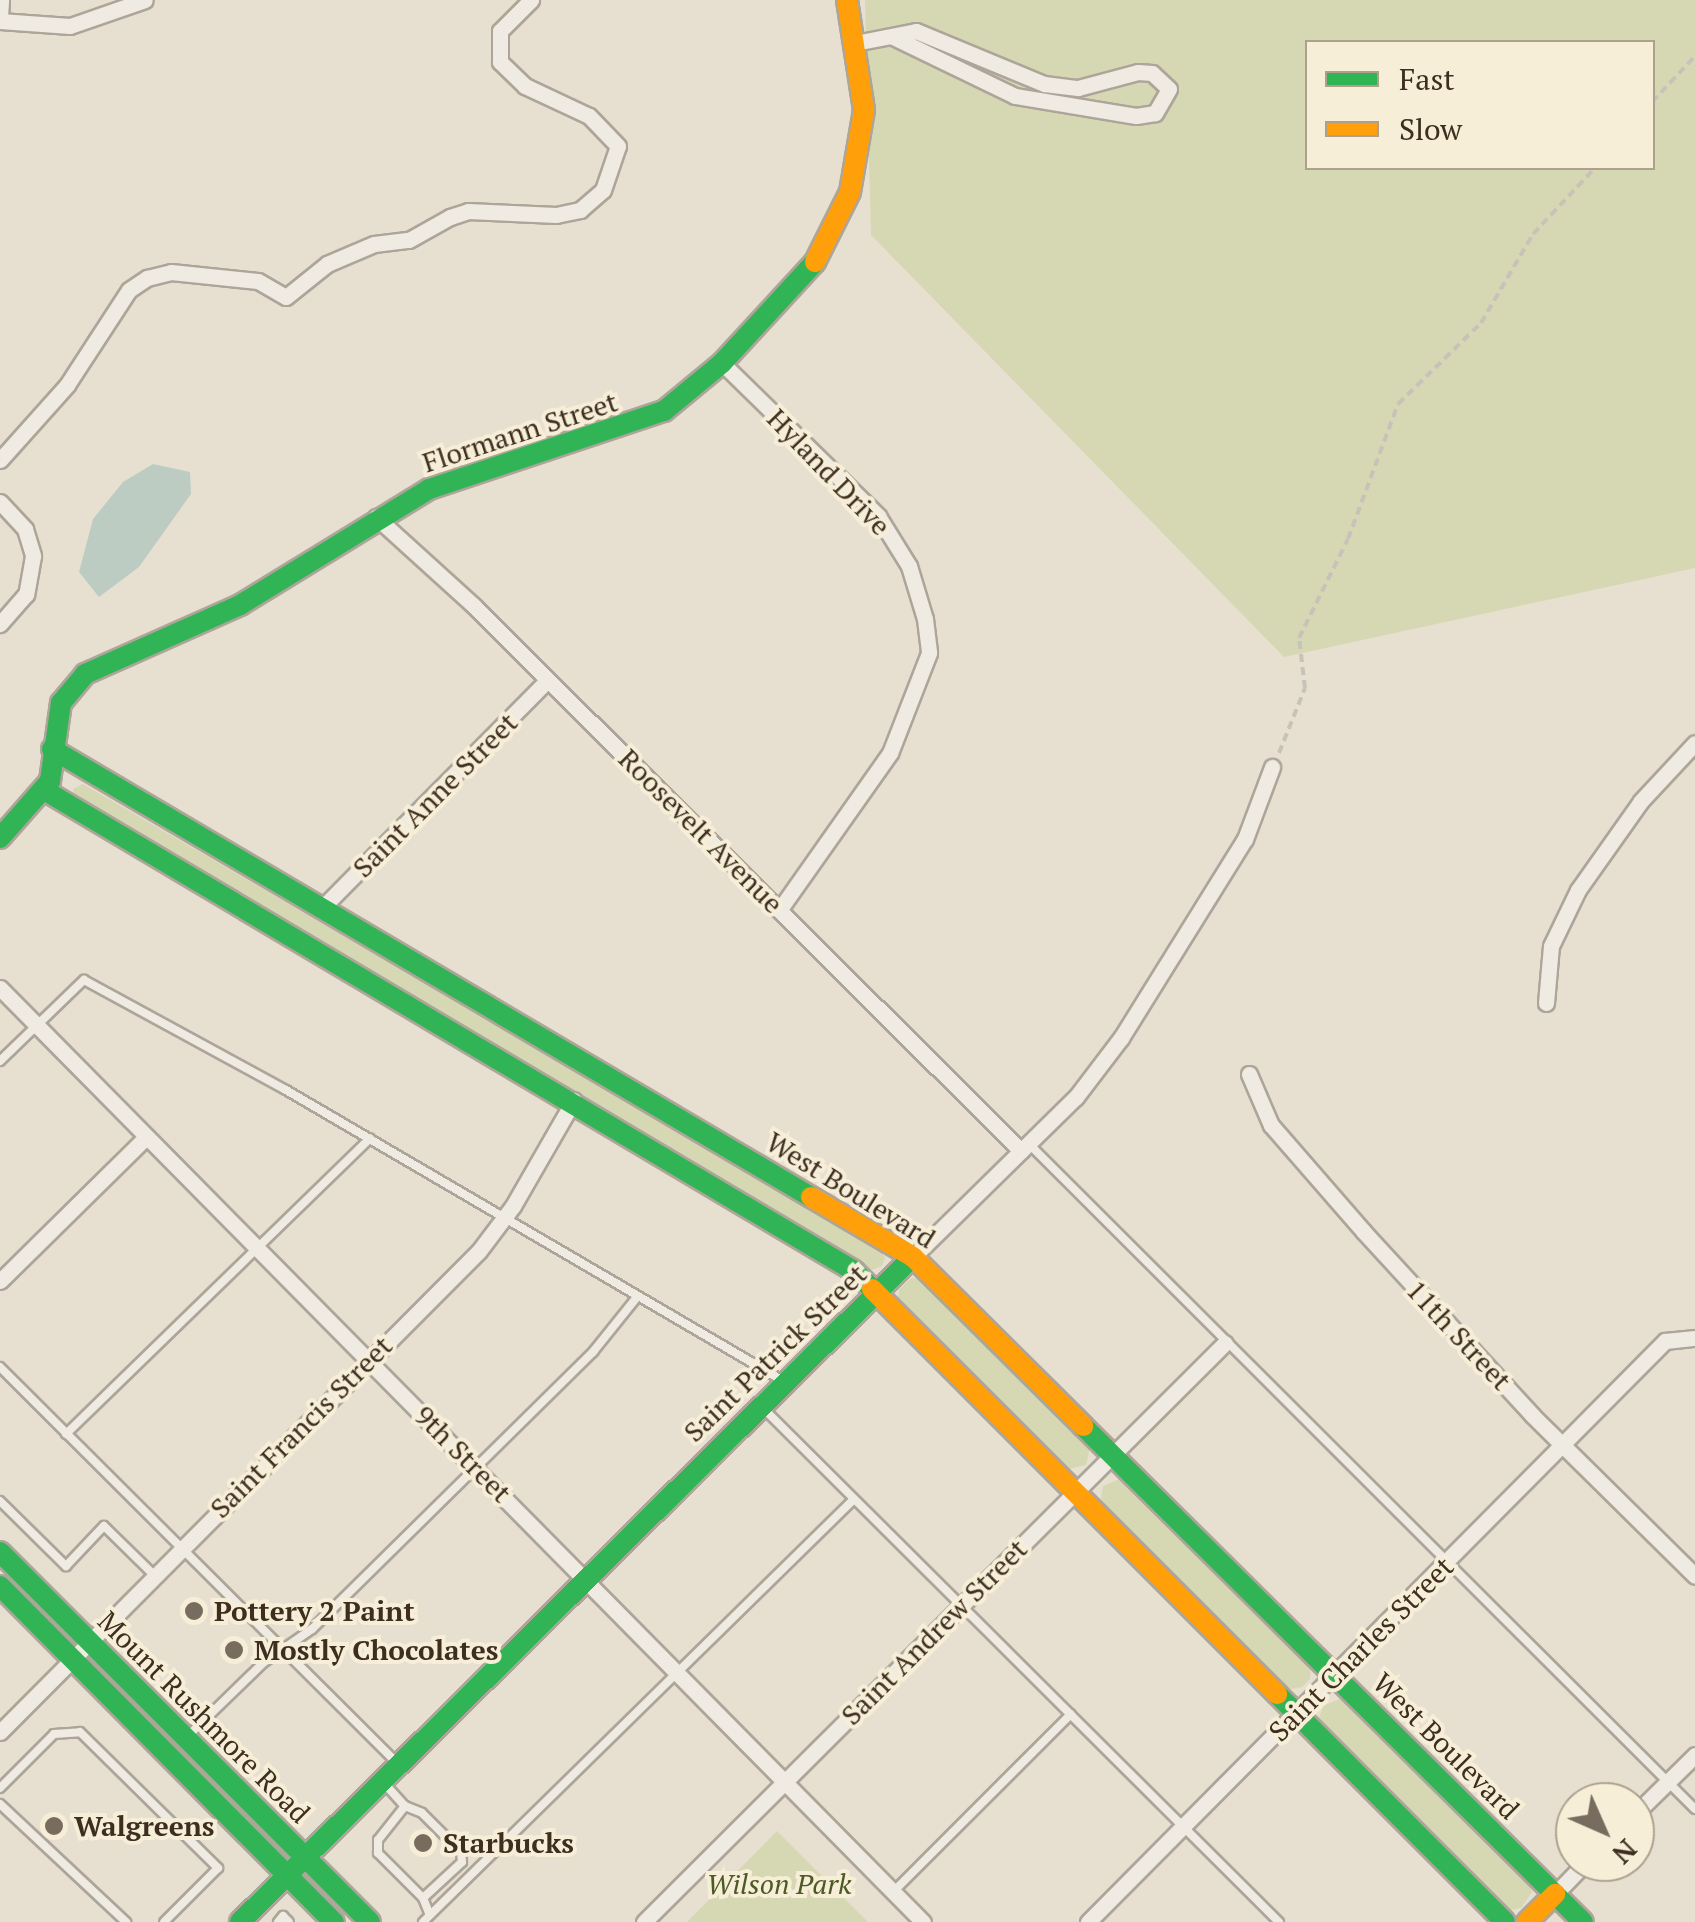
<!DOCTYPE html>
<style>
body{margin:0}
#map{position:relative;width:1695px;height:1922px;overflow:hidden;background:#e7e0d1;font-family:"PT Serif",serif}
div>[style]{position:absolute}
.green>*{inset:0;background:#d6d7b3}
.water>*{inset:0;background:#bcccc2}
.path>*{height:4px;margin-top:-2px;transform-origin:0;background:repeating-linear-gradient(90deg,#c8c2b9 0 8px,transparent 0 13px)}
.roads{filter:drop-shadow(2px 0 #ada599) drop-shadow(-2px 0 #ada599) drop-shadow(0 2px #ada599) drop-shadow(0 -2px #ada599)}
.lane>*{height:8px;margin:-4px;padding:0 4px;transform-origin:4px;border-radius:4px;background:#efebe3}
.street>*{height:15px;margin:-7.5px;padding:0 7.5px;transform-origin:7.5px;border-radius:7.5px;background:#efebe3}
.fast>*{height:20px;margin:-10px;padding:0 10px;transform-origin:10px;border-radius:10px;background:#30b455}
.slow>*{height:20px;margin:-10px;padding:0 10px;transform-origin:10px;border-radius:10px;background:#ff9f0a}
.dots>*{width:28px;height:28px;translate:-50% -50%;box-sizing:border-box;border:5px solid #f7eed8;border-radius:50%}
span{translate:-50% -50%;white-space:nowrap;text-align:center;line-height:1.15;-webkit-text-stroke:8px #f7eed8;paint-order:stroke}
.street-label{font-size:28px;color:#3d2e20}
.poi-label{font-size:28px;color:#3d2e20;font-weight:700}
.left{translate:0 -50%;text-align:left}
.park-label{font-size:28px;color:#4d5a26;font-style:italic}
.legend{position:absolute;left:1305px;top:40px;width:350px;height:130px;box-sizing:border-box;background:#f7eed8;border:2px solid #ada18e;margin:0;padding:12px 18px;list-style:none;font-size:30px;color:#3d2e20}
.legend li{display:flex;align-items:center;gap:20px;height:50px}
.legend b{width:50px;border:2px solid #ada18e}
.north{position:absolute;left:1555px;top:1782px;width:100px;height:100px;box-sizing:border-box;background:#f7eed8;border:2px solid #ada18e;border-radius:50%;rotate:135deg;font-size:28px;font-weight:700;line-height:40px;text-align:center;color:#3d2e20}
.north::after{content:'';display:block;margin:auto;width:35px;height:45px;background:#786c5e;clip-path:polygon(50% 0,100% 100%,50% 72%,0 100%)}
</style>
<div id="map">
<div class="green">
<i style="clip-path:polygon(evenodd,865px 0,1695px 0,1695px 568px,1284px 657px,871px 235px,865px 0,1308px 42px,1652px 42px,1652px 168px,1308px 168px,1308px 42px)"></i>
<i style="clip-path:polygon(83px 784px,875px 1245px,885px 1257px,882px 1266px,869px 1271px,74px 801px,73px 789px)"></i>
<i style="clip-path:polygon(911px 1278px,927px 1280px,1091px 1443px,1086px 1465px,1065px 1470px,898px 1302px,899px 1289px)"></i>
<i style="clip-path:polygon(1122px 1478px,1311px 1663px,1310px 1679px,1302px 1687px,1286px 1690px,1100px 1504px,1103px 1486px)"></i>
<i style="clip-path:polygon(1342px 1698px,1528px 1880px,1532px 1892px,1521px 1908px,1506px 1911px,1318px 1721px,1323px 1706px)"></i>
<i style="clip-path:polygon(777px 1831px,868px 1922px,687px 1922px)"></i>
</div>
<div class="water">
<i style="clip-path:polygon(153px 464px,190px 472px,191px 494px,139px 567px,99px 597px,79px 572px,93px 519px,123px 482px)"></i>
</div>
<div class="path">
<i style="left:1652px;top:102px;width:63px;rotate:-46.9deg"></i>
<i style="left:1279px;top:753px;width:70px;rotate:-68.2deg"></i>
<i style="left:1305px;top:688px;width:50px;rotate:-96.8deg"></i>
<i style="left:1299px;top:638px;width:110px;rotate:-63.7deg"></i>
<i style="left:1348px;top:539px;width:144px;rotate:-69.7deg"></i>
<i style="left:1398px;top:404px;width:116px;rotate:-44.3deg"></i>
<i style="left:1481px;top:323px;width:103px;rotate:-59.7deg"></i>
<i style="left:1533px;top:234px;width:91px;rotate:-46.8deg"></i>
</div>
<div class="roads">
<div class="lane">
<i style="left:0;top:1061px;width:117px;rotate:-44deg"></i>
<i style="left:84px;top:980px;width:230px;rotate:28.6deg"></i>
<i style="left:286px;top:1090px;width:578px;rotate:30.33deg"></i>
<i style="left:1029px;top:1144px;width:941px;rotate:44.96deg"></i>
<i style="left:0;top:1367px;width:561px;rotate:44.93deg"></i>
<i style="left:764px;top:1409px;width:727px;rotate:44.89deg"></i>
<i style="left:66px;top:1434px;width:424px;rotate:-44.2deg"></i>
<i style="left:0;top:1501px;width:93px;rotate:44.6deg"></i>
<i style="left:66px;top:1566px;width:55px;rotate:-46.5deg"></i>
<i style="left:104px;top:1526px;width:69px;rotate:44.4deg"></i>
<i style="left:191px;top:1733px;width:100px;rotate:-44.2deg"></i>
<i style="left:263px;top:1663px;width:60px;rotate:-34.8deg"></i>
<i style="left:312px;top:1629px;width:395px;rotate:-44.6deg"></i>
<i style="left:593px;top:1352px;width:70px;rotate:-51.3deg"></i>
<i style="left:384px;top:1783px;width:31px;rotate:48deg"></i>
<i style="left:405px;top:1806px;width:43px;rotate:128.5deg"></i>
<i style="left:378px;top:1840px;width:13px;rotate:90deg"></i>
<i style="left:378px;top:1853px;width:64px;rotate:45deg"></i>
<i style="left:423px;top:1898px;width:18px;rotate:68deg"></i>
<i style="left:0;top:1788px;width:76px;rotate:-45deg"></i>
<i style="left:54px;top:1734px;width:26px;rotate:-4deg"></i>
<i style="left:80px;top:1732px;width:194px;rotate:44.6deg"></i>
<i style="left:218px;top:1868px;width:76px;rotate:135deg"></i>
<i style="left:0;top:1804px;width:173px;rotate:43.1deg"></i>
<i style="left:405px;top:1806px;width:18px;rotate:22deg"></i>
<i style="left:422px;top:1813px;width:55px;rotate:45deg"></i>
<i style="left:461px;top:1852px;width:10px;rotate:84deg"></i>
<i style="left:462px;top:1862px;width:53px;rotate:137.3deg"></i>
<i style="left:894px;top:1891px;width:250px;rotate:-45deg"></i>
<i style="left:278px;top:1922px;width:8px;rotate:-50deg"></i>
<i style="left:283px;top:1916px;width:8px;rotate:45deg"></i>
<i style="left:423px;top:1922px;width:602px;rotate:-44.46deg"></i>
</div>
<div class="street">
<i style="left:0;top:16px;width:16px;rotate:-86deg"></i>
<i style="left:0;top:21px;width:70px;rotate:4.1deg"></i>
<i style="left:70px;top:26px;width:79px;rotate:-19.1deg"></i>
<i style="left:855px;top:43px;width:62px;rotate:-11.1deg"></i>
<i style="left:916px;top:31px;width:139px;rotate:22.5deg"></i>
<i style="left:1044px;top:84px;width:34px;rotate:7deg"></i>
<i style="left:1078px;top:88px;width:62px;rotate:-14.9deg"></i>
<i style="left:1138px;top:72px;width:14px;rotate:4deg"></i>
<i style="left:1152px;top:73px;width:23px;rotate:43deg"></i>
<i style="left:1169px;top:89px;width:28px;rotate:120deg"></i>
<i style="left:1155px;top:113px;width:19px;rotate:171deg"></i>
<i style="left:1136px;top:116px;width:123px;rotate:-170.6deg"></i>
<i style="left:1015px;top:96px;width:136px;rotate:-154.2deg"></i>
<i style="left:722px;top:363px;width:219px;rotate:44.4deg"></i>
<i style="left:878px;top:516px;width:59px;rotate:58.2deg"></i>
<i style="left:909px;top:566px;width:55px;rotate:73.2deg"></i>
<i style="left:925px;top:619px;width:34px;rotate:83deg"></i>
<i style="left:929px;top:653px;width:107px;rotate:111.3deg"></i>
<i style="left:890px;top:753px;width:191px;rotate:125.2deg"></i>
<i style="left:0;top:460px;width:101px;rotate:-48.2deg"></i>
<i style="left:67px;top:385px;width:113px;rotate:-56.9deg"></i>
<i style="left:129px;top:290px;width:22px;rotate:-34deg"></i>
<i style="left:147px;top:278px;width:25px;rotate:-14deg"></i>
<i style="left:171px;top:272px;width:87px;rotate:5.9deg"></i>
<i style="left:258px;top:281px;width:32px;rotate:30deg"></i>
<i style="left:286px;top:297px;width:53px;rotate:-38.8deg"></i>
<i style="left:327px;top:264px;width:51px;rotate:-23.1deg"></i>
<i style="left:374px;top:244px;width:35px;rotate:-7deg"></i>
<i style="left:409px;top:240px;width:47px;rotate:-29.3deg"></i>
<i style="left:450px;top:217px;width:19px;rotate:-18deg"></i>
<i style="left:468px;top:211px;width:88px;rotate:2.6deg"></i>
<i style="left:556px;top:215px;width:25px;rotate:-12deg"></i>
<i style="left:580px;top:210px;width:30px;rotate:-41deg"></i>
<i style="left:603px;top:190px;width:46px;rotate:-71.2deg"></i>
<i style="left:618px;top:146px;width:42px;rotate:-134deg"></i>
<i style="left:589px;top:116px;width:71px;rotate:-154.9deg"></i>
<i style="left:525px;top:86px;width:35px;rotate:-136deg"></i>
<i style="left:500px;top:62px;width:31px;rotate:-90deg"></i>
<i style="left:500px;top:31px;width:44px;rotate:-45deg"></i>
<i style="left:0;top:502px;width:37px;rotate:47deg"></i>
<i style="left:25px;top:529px;width:28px;rotate:73deg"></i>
<i style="left:33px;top:556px;width:39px;rotate:100deg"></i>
<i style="left:26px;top:594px;width:40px;rotate:131deg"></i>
<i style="left:376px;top:517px;width:132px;rotate:42.2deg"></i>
<i style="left:474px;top:606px;width:772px;rotate:44.9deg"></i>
<i style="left:321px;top:909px;width:322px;rotate:-45.3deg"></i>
<i style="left:0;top:988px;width:1313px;rotate:45.34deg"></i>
<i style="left:1546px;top:1003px;width:57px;rotate:-85deg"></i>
<i style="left:1551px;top:946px;width:62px;rotate:-64.3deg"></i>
<i style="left:1578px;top:890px;width:109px;rotate:-54.7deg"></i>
<i style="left:1641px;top:801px;width:79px;rotate:-47deg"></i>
<i style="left:1249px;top:1074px;width:56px;rotate:66.7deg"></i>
<i style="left:1271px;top:1125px;width:142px;rotate:49deg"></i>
<i style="left:1364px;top:1232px;width:248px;rotate:47.4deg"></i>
<i style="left:1532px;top:1415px;width:229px;rotate:44.6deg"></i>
<i style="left:913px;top:1257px;width:228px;rotate:-44.5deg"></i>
<i style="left:1076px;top:1097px;width:74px;rotate:-52.7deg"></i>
<i style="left:1121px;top:1038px;width:234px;rotate:-58.1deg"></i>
<i style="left:1245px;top:839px;width:77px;rotate:-69.4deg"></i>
<i style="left:0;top:1281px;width:205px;rotate:-44.6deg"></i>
<i style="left:0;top:1732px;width:679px;rotate:-45.12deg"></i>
<i style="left:479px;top:1251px;width:56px;rotate:-52.9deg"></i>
<i style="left:513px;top:1206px;width:122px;rotate:-60.1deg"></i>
<i style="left:1635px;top:1814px;width:84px;rotate:-44.5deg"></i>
<i style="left:1555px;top:1894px;width:45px;rotate:-45.9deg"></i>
<i style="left:644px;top:1922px;width:820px;rotate:-44.9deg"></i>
<i style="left:1088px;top:1922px;width:819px;rotate:-45.2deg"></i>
<i style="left:1665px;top:1341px;width:30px;rotate:-6deg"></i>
</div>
<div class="fast">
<i style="left:52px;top:749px;width:881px;rotate:30.55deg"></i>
<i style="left:44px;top:790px;width:942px;rotate:30.7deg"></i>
<i style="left:854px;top:1271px;width:25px;rotate:45deg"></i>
<i style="left:0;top:838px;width:76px;rotate:-48.7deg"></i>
<i style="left:50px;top:781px;width:79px;rotate:-82deg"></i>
<i style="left:61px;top:703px;width:38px;rotate:-50deg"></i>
<i style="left:85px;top:674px;width:170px;rotate:-24deg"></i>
<i style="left:240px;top:605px;width:222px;rotate:-31.5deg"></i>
<i style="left:429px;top:489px;width:248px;rotate:-18.4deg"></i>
<i style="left:664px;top:411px;width:75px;rotate:-39.6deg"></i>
<i style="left:722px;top:363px;width:137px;rotate:-47.4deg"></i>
<i style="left:1083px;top:1426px;width:704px;rotate:44.77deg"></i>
<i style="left:0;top:1552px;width:523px;rotate:45deg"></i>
<i style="left:0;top:1586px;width:474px;rotate:45.2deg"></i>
<i style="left:1277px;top:1694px;width:322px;rotate:45deg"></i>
<i style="left:240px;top:1922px;width:946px;rotate:-44.66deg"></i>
</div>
<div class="slow">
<i style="left:815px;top:262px;width:78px;rotate:-63.4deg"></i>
<i style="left:850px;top:192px;width:83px;rotate:-80.3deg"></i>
<i style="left:864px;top:110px;width:111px;rotate:-98.8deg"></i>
<i style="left:811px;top:1197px;width:118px;rotate:30.5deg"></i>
<i style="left:913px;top:1257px;width:240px;rotate:44.8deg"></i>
<i style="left:872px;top:1289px;width:573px;rotate:45deg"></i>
<i style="left:1527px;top:1922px;width:40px;rotate:-45deg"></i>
</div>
</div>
<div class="dots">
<i style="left:194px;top:1611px;background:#786c5e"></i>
<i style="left:234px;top:1650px;background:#786c5e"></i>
<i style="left:54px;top:1826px;background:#786c5e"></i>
<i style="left:423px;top:1843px;background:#786c5e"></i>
</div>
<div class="street-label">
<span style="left:520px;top:432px;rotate:-18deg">Flormann Street</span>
<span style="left:829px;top:472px;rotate:46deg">Hyland Drive</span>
<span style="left:435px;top:795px;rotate:-45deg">Saint Anne Street</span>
<span style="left:701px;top:831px;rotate:45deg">Roosevelt Avenue</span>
<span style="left:851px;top:1190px;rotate:32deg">West Boulevard</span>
<span style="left:1459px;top:1335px;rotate:47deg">11th Street</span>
<span style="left:775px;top:1353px;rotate:-44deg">Saint Patrick Street</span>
<span style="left:301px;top:1427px;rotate:-45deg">Saint Francis Street</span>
<span style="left:463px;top:1454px;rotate:45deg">9th Street</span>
<span style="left:934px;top:1632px;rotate:-45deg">Saint Andrew Street</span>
<span style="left:1361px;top:1649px;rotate:-45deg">Saint Charles Street</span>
<span style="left:204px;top:1717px;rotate:45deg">Mount Rushmore Road</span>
<span style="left:1446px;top:1746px;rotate:45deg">West Boulevard</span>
</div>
<div class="poi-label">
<span class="left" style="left:214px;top:1611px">Pottery 2 Paint</span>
<span class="left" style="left:254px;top:1650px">Mostly Chocolates</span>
<span class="left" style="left:74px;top:1826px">Walgreens</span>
<span class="left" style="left:443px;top:1843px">Starbucks</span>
</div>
<div class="park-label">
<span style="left:779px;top:1884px">Wilson Park</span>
</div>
<ul class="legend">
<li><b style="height:12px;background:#30b455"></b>Fast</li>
<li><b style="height:12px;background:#ff9f0a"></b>Slow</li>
</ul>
<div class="north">N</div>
</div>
